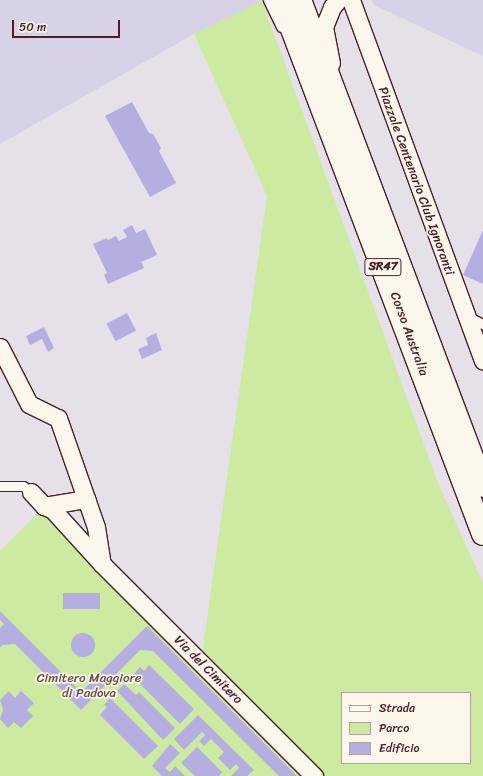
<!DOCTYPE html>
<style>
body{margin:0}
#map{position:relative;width:483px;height:776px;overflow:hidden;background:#e6e1e8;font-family:Sriracha,sans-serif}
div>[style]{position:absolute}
.built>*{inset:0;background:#d7d2e6}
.green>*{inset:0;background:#cdeaa1}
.building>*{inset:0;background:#b4afe0;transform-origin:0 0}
.round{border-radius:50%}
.roads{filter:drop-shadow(1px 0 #4a1f2b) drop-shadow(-1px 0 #4a1f2b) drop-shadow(0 1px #4a1f2b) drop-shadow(0 -1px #4a1f2b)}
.service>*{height:9px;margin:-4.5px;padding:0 4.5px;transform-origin:4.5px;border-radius:4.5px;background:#fbf7ec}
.minor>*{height:17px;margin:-8.5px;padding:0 8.5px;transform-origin:8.5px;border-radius:8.5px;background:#fbf7ec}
.trunk>*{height:22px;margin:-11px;padding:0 11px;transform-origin:11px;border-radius:11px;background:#fbf7ec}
span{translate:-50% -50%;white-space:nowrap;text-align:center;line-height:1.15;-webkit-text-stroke:3.5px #fbf7ec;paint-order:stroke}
.shield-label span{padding:1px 3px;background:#fbf7ec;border:1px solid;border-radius:3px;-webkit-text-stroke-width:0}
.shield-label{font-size:12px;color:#4a1f2b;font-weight:700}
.street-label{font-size:13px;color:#4a1f2b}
.park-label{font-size:13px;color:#6b5248}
.legend{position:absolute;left:341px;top:692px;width:130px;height:72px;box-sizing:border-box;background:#fbf7ec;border:1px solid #b4a19f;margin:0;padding:5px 7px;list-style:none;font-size:12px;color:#4a1f2b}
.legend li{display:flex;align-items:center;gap:8px;height:20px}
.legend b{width:20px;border:1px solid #b4a19f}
.scale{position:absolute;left:12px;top:20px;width:108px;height:18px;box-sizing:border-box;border:2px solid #4a1f2b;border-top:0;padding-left:5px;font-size:12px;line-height:14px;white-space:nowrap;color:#4a1f2b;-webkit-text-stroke:3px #fbf7ec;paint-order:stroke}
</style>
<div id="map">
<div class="built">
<i style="clip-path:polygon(0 0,262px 0,262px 1px,194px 34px,0 144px)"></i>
<i style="clip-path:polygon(371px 0,483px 0,483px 56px,374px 5px)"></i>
</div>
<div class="green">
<i style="clip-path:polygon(evenodd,262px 1px,438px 483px,483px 583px,483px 776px,325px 776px,202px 654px,267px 196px,194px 34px,262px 1px,342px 693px,470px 693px,470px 763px,342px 763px,342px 693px)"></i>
<i style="clip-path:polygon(40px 511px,303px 776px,0 776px,0 551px)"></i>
</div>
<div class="building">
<i style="clip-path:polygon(132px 102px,149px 133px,153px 134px,161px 148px,159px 151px,176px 183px,150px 197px,105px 116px)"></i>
<i style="clip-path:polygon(132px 225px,136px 233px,145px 229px,157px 255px,141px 262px,144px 268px,108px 284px,104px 275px,107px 273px,93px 244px,107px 238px,108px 240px,116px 236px,119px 241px,127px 237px,123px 230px)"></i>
<i style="clip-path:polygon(483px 230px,483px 284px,463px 275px)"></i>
<i style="left:127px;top:313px;width:20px;height:23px;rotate:63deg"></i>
<i style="clip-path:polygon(44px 327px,54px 348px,48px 352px,42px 339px,30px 345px,26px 336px)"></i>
<i style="clip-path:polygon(156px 333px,162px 350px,142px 359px,138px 349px,148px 345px,146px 338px)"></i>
<i style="left:63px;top:593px;width:37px;height:16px"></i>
<i style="clip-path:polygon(0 611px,81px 692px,147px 626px,297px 776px,279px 776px,153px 651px,140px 650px,81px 710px,15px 644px,3px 645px,0 647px,0 628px,4px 624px,0 620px)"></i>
<i class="round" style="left:71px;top:633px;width:24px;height:24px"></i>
<i style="clip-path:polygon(149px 665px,194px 709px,180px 724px,132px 676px,140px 667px,144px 671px)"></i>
<i style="clip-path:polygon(124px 684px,136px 695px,139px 692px,175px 728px,163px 740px,117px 691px)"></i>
<i style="clip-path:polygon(9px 691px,15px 698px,21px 691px,34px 703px,27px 710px,33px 716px,21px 728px,14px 722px,8px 728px,0 719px,3px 710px,0 700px)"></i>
<i style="clip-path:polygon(110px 698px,158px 746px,144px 759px,100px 715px,107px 707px,104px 705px)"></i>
<i style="clip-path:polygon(198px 715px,254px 770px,247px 776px,231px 776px,239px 768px,236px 764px,230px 770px,218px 758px,224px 752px,211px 739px,204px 746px,199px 741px,205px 735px,202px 732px,184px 750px,174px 739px)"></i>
<i style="clip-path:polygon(170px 744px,180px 753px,165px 768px,170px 772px,175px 766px,185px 776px,162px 776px,152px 766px)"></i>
<i style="clip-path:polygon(197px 747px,222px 772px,219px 776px,195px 776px,181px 763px)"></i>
</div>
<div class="roads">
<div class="service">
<i style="left:268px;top:0;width:30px;rotate:64deg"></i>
<i style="left:467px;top:316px;width:18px;rotate:27deg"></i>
<i style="left:0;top:486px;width:23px"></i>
<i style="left:23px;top:486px;width:10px;rotate:37deg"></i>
</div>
<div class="minor">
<i style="left:351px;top:0;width:384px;rotate:69.9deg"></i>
<i style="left:331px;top:63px;width:37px;rotate:-101deg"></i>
<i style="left:324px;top:27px;width:22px;rotate:-68deg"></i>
<i style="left:332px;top:7px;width:9px;rotate:-49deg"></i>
<i style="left:0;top:347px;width:64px;rotate:63deg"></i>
<i style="left:29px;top:404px;width:32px;rotate:26deg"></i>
<i style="left:58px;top:418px;width:115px;rotate:70.8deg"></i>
<i style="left:96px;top:527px;width:37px;rotate:81deg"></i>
<i style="left:31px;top:492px;width:19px;rotate:47deg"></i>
<i style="left:44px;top:506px;width:9px;rotate:21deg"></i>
<i style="left:52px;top:509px;width:74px;rotate:47.7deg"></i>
<i style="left:102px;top:564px;width:300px;rotate:45deg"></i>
<i style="left:44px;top:506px;width:43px;rotate:-9.5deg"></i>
</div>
<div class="trunk">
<i style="left:281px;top:0;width:571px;rotate:69.28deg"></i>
<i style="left:300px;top:0;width:519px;rotate:69.37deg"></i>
</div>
</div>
<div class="shield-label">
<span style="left:383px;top:267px">SR47</span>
</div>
<div class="street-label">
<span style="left:416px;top:181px;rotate:70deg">Piazzale Centenario Club Ignoranti</span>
<span style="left:409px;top:334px;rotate:70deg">Corso Australia</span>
<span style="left:208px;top:670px;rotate:45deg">Via del Cimitero</span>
</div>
<div class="park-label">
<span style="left:89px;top:686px">Cimitero Maggiore<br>di Padova</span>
</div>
<ul class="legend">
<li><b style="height:5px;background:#fbf7ec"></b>Strada</li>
<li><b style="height:11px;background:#cdeaa1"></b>Parco</li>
<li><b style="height:11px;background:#b4afe0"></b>Edificio</li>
</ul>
<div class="scale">50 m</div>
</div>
